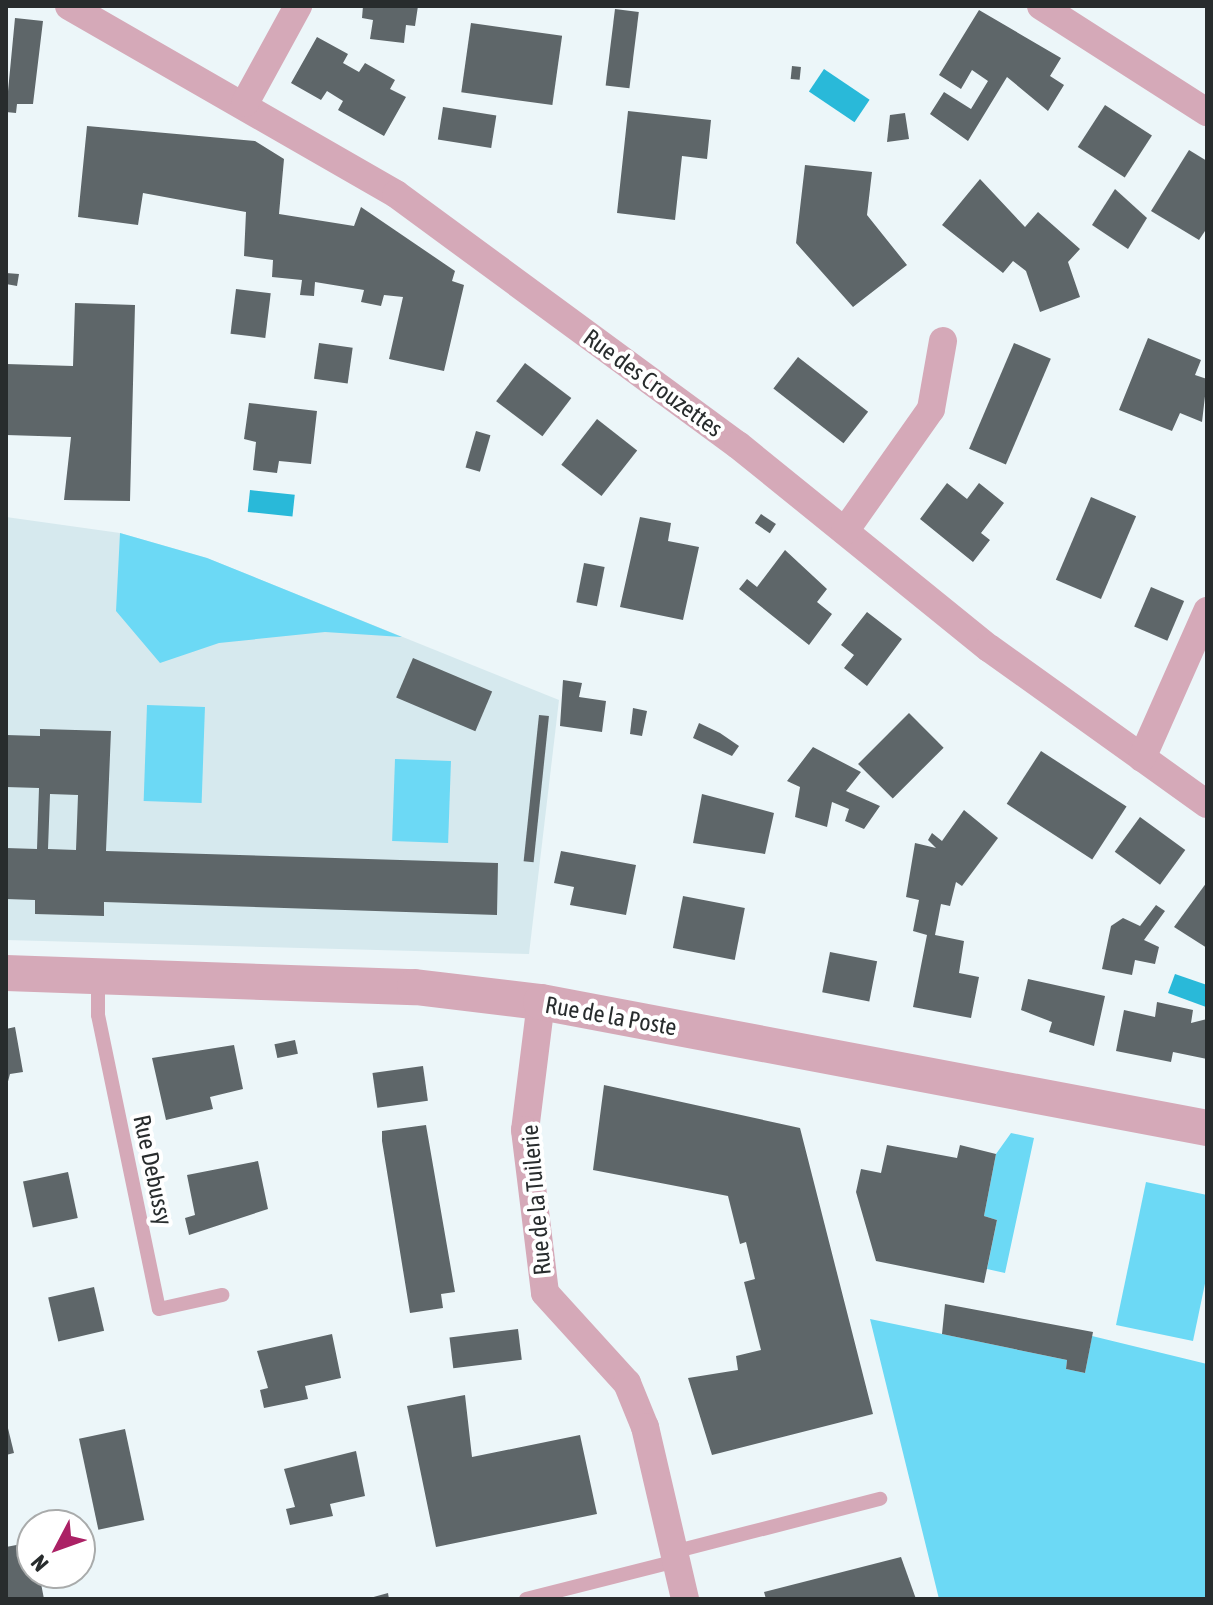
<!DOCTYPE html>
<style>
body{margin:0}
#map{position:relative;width:1213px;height:1605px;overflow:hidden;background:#ecf6f9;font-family:"Asap Condensed",sans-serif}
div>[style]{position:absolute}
.built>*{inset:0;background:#d6e9ee}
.green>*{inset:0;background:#6cd9f5;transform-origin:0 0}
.water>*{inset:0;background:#29b9d9;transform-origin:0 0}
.building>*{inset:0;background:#5e6669;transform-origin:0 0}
.service>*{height:14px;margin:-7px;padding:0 7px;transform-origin:7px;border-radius:7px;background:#d5a9b8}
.minor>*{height:28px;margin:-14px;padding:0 14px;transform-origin:14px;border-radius:14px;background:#d5a9b8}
.tertiary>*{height:36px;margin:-18px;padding:0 18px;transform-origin:18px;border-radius:18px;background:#d5a9b8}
span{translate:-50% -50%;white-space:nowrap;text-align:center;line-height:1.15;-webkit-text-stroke:8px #fff;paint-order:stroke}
.street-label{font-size:24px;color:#282c2d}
.frame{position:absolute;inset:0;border:8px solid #282c2d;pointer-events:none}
.north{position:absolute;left:16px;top:1509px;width:80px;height:80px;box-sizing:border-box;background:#fff;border:2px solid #a9abab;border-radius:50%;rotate:229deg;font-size:22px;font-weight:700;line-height:32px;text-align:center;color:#282c2d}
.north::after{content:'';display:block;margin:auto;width:28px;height:36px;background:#ab2165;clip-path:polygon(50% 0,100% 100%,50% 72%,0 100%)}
</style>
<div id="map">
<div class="built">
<i style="clip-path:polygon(6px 517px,120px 533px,207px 558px,559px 700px,529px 954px,6px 940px)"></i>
</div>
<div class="green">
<i style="clip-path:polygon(120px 533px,207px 558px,402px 637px,325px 632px,219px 643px,160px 663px,116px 611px)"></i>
<i style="left:147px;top:705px;width:58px;height:96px;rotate:2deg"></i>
<i style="left:395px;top:759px;width:56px;height:82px;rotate:2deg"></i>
<i style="clip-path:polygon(1011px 1133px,1034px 1138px,1005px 1273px,987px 1269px,997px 1220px,984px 1216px,996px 1154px)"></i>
<i style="clip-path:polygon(1146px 1182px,1207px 1195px,1207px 1274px,1193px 1341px,1116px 1325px)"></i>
<i style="clip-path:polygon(870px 1319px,1067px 1360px,1066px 1369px,1085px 1373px,1092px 1336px,1207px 1364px,1207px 1599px,939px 1599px)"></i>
</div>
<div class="water">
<i style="left:824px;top:69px;width:55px;height:27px;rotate:34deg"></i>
<i style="left:250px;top:490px;width:45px;height:22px;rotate:6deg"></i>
<i style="clip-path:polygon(1175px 974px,1207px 985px,1206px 1007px,1168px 993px)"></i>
</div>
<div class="building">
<i style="clip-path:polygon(363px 6px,418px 6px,415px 26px,406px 25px,404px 43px,370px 39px,373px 20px,362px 18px)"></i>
<i style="left:615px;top:9px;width:24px;height:77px;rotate:7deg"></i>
<i style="clip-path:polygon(979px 10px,1061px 58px,1050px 76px,1064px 85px,1048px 111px,1007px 77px,968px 141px,930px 114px,944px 92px,971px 109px,988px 81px,972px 70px,961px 89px,939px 75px)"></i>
<i style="clip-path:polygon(15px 18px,43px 21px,33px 104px,17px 104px,16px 113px,6px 112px)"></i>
<i style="left:471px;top:23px;width:92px;height:70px;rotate:8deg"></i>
<i style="clip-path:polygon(317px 37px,348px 54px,343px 63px,359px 72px,365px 63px,395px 80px,390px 89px,406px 97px,384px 136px,338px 110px,343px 101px,327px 91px,321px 100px,291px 83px)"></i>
<i style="left:792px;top:66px;width:9px;height:13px;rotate:6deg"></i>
<i style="left:1105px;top:105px;width:56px;height:50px;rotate:33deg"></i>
<i style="left:443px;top:107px;width:54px;height:33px;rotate:9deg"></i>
<i style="clip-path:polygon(628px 111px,711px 120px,707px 159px,682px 156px,675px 220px,617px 213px)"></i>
<i style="clip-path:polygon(905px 113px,909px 139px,887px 142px,890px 115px)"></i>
<i style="clip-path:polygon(87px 126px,255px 141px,284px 159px,279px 214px,354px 226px,361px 207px,455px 271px,452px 281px,464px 285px,444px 371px,389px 359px,403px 297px,384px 295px,381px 306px,361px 302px,364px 290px,315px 282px,314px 296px,300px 295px,302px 280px,272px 277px,273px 260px,244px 256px,246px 212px,143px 193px,138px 225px,78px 217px)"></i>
<i style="clip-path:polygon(1189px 150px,1207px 161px,1207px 228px,1199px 240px,1151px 211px)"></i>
<i style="clip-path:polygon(805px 165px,872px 172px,867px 215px,907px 265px,853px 307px,796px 243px)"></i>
<i style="clip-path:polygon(980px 179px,1025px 227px,1038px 212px,1080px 249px,1068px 262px,1080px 297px,1040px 312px,1026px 271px,1013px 261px,1003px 273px,942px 225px)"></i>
<i style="clip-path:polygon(1115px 189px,1147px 218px,1128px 249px,1092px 225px)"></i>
<i style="clip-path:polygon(6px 273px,19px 274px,17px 286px,6px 284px)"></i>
<i style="left:236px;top:289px;width:35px;height:45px;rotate:7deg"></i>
<i style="clip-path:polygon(75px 303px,135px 305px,130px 501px,64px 500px,71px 437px,6px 435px,6px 364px,73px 366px)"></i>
<i style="clip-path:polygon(1148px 338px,1201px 360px,1195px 375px,1207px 379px,1202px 422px,1180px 413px,1172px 431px,1119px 410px)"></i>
<i style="left:319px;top:343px;width:34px;height:36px;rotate:8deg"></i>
<i style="left:1014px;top:343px;width:40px;height:115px;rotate:23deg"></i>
<i style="left:798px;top:357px;width:89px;height:40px;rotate:38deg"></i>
<i style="left:525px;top:363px;width:58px;height:48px;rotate:37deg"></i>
<i style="clip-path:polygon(249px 403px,317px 411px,311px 464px,279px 461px,277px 473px,253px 470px,256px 442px,244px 439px)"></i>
<i style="left:597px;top:419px;width:51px;height:58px;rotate:38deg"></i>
<i style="left:476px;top:431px;width:15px;height:38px;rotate:16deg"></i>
<i style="clip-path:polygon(947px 483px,967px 499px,979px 483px,1004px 503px,981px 533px,990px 540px,973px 562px,920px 519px)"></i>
<i style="left:1091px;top:497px;width:49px;height:90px;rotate:23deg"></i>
<i style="left:761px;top:514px;width:18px;height:11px;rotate:34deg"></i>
<i style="clip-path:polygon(640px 517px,671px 523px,668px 541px,699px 547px,683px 620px,620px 607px)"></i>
<i style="clip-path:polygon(785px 550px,827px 589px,817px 602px,832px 614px,809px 645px,739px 589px,747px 579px,757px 587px)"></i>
<i style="left:584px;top:563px;width:21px;height:40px;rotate:11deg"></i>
<i style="left:1151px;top:587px;width:36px;height:43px;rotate:23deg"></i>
<i style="clip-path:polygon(867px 612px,902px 639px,867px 686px,844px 668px,854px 655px,841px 645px)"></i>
<i style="left:413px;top:658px;width:86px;height:43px;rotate:23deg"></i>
<i style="clip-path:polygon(563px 680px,582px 683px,579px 697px,606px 701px,602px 732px,560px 726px)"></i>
<i style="clip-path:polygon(633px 708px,647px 711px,642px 736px,630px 734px)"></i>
<i style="left:909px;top:713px;width:49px;height:72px;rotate:45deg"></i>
<i style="left:539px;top:715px;width:10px;height:147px;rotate:6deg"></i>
<i style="clip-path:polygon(699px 723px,720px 733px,739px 746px,732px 756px,693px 738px)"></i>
<i style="clip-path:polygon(evenodd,40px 729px,111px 731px,106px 851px,498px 863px,497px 915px,104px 902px,104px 916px,35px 914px,35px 900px,6px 899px,6px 848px,37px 849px,39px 788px,6px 787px,6px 735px,40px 736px,40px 729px,50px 794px,78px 795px,76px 850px,48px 849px,50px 794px)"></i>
<i style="clip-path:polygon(813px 747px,861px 772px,846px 791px,880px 806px,864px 829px,845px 821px,849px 809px,832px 802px,827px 827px,795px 817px,800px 787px,787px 781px)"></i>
<i style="left:1041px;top:751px;width:102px;height:63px;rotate:33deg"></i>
<i style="clip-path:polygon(702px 794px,774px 813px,765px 854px,693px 843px)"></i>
<i style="clip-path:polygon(964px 810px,998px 838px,962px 886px,956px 882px,950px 906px,941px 904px,935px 935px,964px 941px,959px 973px,979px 977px,971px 1018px,913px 1007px,927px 935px,913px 931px,919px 900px,906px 897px,915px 843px,936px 848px,928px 840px,932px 833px,942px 841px)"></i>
<i style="left:1140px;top:817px;width:56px;height:43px;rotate:36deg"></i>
<i style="clip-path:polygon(561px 851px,636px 865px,626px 915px,570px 905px,574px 887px,554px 883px)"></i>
<i style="clip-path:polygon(1207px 882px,1207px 948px,1174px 927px)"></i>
<i style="left:683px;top:896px;width:63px;height:53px;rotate:11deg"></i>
<i style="clip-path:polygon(1156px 905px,1165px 911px,1144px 940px,1159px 947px,1155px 964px,1135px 960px,1132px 975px,1102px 969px,1111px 926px,1123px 918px,1140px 926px)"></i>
<i style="left:830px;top:952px;width:48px;height:41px;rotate:11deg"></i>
<i style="clip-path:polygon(1028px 979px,1105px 996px,1094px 1046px,1049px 1032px,1052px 1022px,1021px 1010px)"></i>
<i style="clip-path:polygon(1157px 1002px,1193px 1010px,1191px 1023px,1207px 1019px,1207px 1059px,1173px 1052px,1171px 1062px,1116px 1051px,1124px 1010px,1155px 1017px)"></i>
<i style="clip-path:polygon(15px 1027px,23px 1072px,10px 1074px,6px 1089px,6px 1029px)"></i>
<i style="left:295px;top:1040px;width:14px;height:21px;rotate:78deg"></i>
<i style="clip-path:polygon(234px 1045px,243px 1089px,210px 1097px,213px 1109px,166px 1120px,152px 1058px)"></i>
<i style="left:423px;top:1066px;width:35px;height:51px;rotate:82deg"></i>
<i style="clip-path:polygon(604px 1085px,800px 1128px,873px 1414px,712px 1455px,688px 1378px,738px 1370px,736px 1356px,761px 1350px,744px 1282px,755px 1279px,746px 1242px,740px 1244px,728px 1196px,593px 1170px)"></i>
<i style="clip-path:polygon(426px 1125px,455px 1292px,441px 1294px,443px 1308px,410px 1313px,382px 1141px,382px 1131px)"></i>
<i style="clip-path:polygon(887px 1145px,957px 1158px,960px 1145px,996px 1154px,984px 1216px,997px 1220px,984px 1283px,876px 1261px,856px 1192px,861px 1169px,881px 1173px)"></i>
<i style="clip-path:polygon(258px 1161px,268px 1209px,189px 1235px,185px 1218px,195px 1215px,187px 1175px)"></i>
<i style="left:68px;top:1172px;width:47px;height:46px;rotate:78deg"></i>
<i style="left:94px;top:1287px;width:45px;height:47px;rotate:77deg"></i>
<i style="clip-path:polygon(945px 1304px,1093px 1332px,1085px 1373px,1066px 1369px,1067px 1360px,942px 1334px)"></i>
<i style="left:518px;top:1329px;width:31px;height:69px;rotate:83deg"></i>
<i style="clip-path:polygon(332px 1334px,341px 1378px,305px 1386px,308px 1399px,264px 1408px,260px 1390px,268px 1388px,257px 1351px)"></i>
<i style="clip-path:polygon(465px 1395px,472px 1457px,580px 1435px,597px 1514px,436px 1547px,407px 1406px)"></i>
<i style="clip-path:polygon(6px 1420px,14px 1453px,6px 1455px)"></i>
<i style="left:125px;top:1429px;width:93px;height:47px;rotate:78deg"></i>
<i style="clip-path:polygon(356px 1451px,365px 1496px,330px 1504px,333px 1516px,290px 1525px,286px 1509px,295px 1507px,284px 1469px)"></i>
<i style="clip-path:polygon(32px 1542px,32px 1573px,39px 1573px,44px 1599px,6px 1599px,6px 1547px)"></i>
<i style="clip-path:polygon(901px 1557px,916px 1599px,766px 1599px,764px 1592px)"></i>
<i style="clip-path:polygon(388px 1593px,389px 1599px,370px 1599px,370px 1598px)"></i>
</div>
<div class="service">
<i style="left:98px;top:977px;width:38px;rotate:90deg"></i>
<i style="left:98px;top:1015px;width:300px;rotate:78.3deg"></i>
<i style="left:159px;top:1309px;width:65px;rotate:-12.5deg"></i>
<i style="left:673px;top:1552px;width:214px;rotate:-14.4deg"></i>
<i style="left:526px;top:1599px;width:155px;rotate:-14.2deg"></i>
</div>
<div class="minor">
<i style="left:69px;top:6px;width:377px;rotate:29.9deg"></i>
<i style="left:396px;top:194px;width:424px;rotate:36.3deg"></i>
<i style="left:738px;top:445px;width:323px;rotate:39deg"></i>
<i style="left:989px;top:648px;width:268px;rotate:35.6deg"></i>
<i style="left:1041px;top:6px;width:197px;rotate:32.6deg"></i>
<i style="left:245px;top:103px;width:111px;rotate:-61.3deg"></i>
<i style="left:845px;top:531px;width:149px;rotate:-54.8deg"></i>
<i style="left:931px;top:409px;width:69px;rotate:-80deg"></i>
<i style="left:1142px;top:758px;width:161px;rotate:-66.1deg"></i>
<i style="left:541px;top:1002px;width:129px;rotate:97.1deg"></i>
<i style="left:525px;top:1130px;width:164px;rotate:83deg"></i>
<i style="left:545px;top:1293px;width:122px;rotate:47.7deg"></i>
<i style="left:627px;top:1383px;width:48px;rotate:67.8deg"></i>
<i style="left:645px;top:1427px;width:177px;rotate:76.9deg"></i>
</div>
<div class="tertiary">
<i style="left:6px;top:973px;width:409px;rotate:2deg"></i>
<i style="left:415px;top:987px;width:127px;rotate:6.8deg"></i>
<i style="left:541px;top:1002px;width:678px;rotate:10.71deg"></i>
</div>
<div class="street-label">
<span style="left:653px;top:383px;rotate:36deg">Rue des Crouzettes</span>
<span style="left:611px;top:1016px;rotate:10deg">Rue de la Poste</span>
<span style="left:153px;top:1170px;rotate:78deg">Rue Debussy</span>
<span style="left:536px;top:1200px;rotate:-95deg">Rue de la Tuilerie</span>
</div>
<div class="frame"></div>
<div class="north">N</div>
</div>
